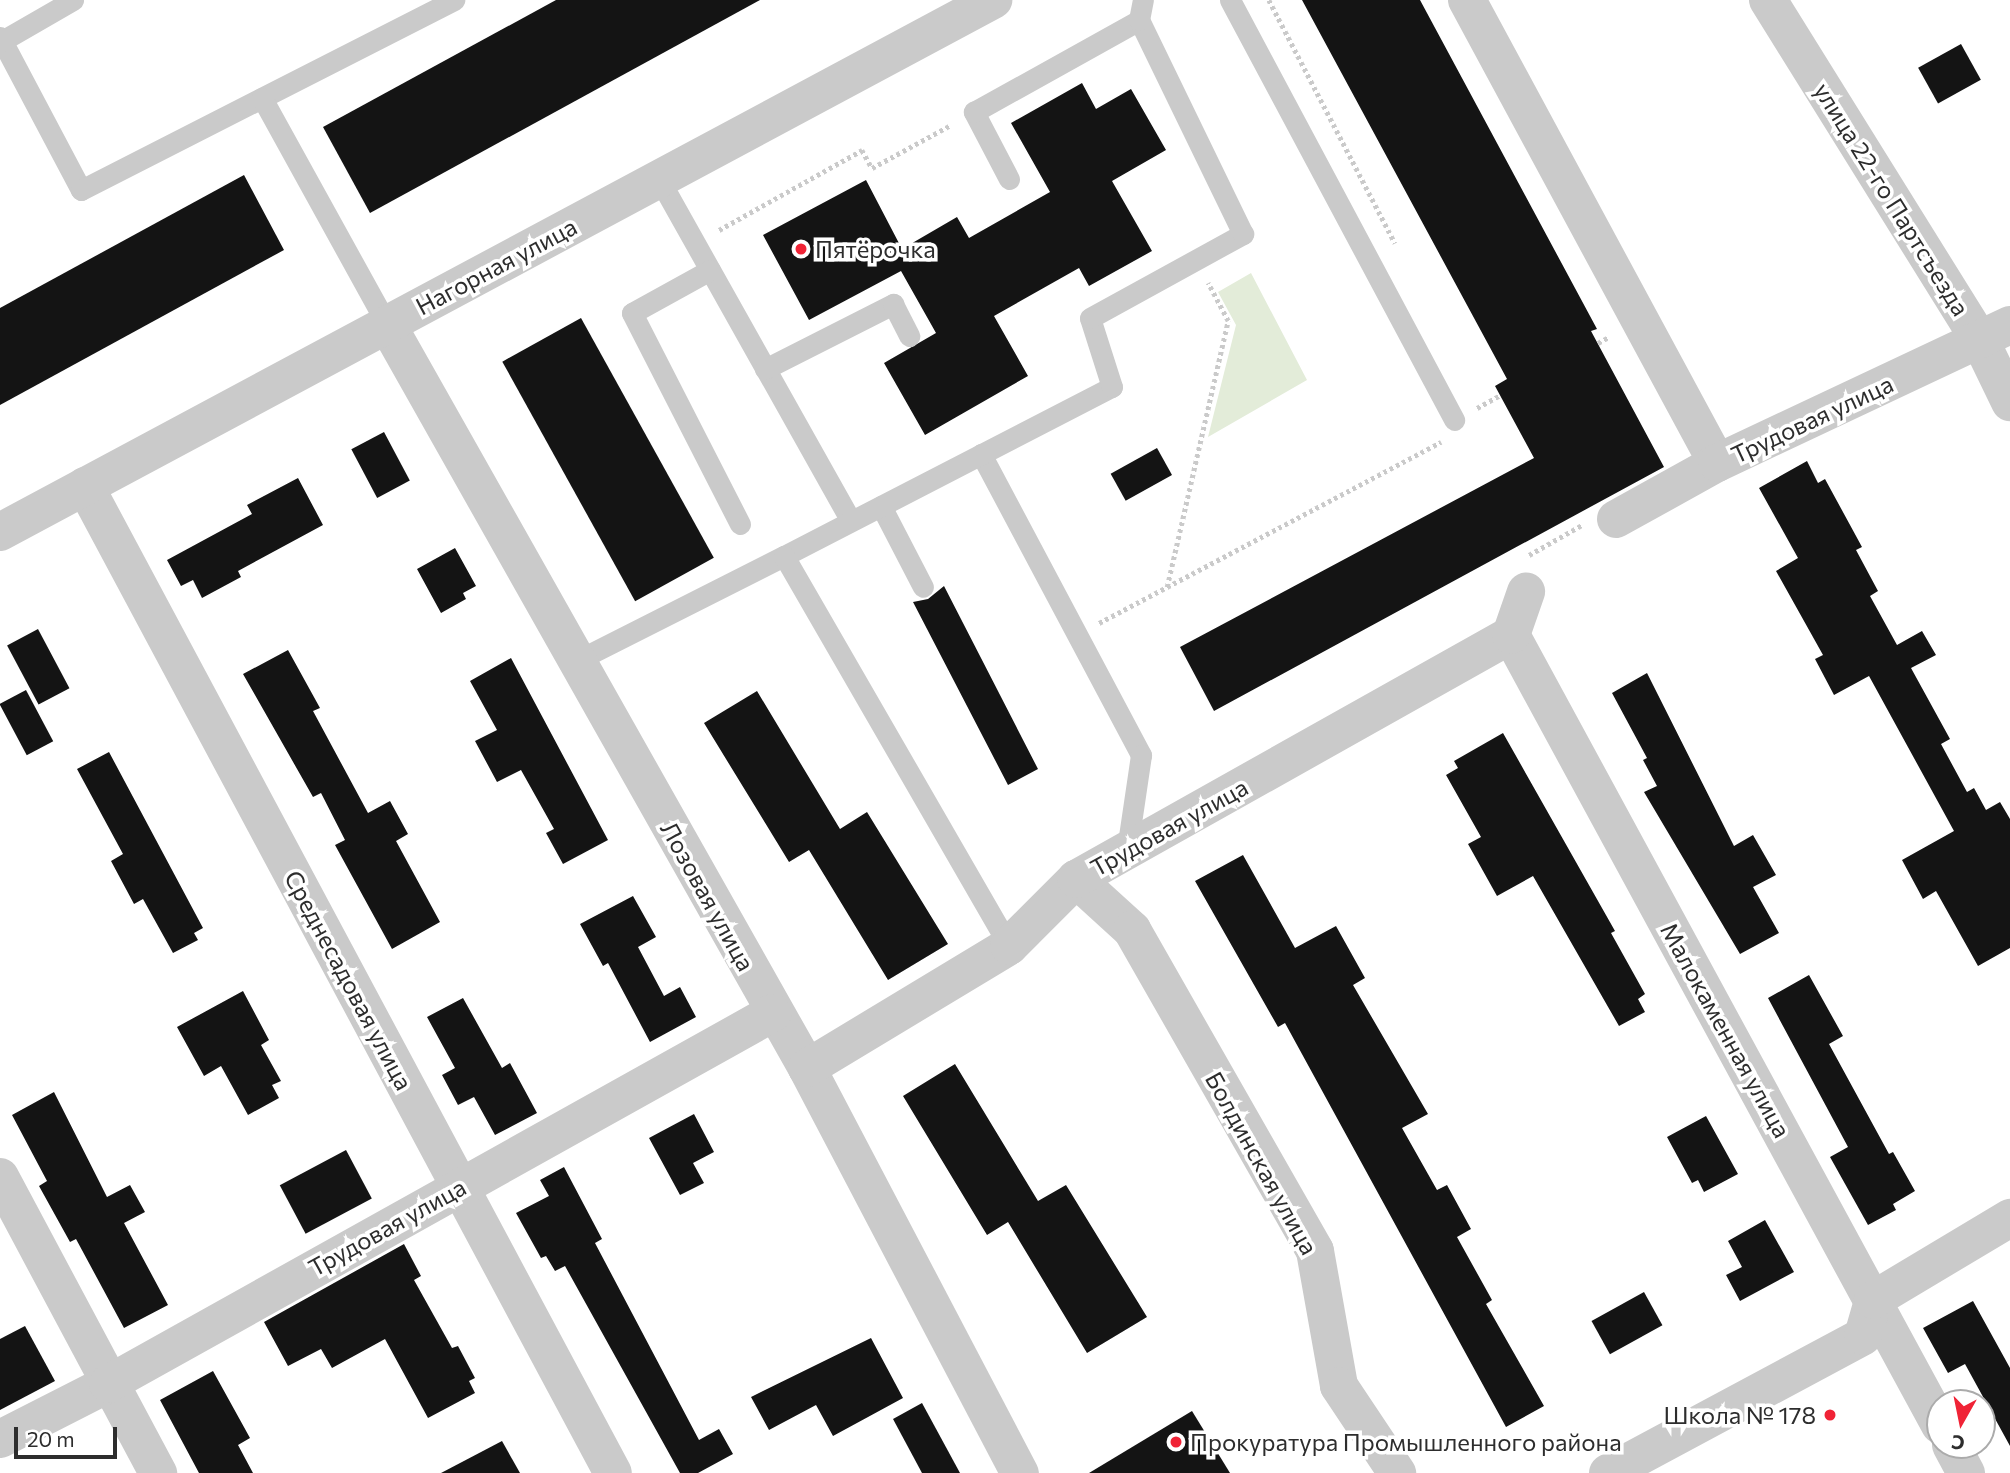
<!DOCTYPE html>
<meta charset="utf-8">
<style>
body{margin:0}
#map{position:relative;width:2010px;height:1473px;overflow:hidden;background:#fff;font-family:Commissioner,sans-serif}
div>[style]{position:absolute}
.green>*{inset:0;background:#e3ecd9}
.building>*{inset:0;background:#141414;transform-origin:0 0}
.path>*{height:4.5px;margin-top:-2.25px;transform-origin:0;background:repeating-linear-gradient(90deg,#cacaca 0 3.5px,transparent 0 7px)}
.lane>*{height:21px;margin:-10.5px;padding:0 10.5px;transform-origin:10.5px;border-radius:10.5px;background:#cacaca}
.street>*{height:38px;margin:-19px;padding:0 19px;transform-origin:19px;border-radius:19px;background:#cacaca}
.dots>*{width:19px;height:19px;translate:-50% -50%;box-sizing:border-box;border:4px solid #fff;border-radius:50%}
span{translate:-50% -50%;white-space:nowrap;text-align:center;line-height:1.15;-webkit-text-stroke:7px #fff;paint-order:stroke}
.street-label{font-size:24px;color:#2d2d2d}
.poi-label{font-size:24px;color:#2d2d2d}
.left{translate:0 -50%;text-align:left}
.right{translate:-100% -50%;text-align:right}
.north{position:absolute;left:1926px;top:1389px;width:70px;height:70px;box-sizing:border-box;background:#fff;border:2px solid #ababab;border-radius:50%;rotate:189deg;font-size:19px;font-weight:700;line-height:28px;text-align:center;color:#2d2d2d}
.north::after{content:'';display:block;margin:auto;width:24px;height:32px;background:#f02336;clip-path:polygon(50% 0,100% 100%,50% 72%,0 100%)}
.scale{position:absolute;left:14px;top:1427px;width:103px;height:32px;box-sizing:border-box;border:4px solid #2d2d2d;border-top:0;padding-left:9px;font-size:21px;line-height:24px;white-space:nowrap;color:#2d2d2d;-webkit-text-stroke:5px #fff;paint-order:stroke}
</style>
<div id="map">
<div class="green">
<i style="clip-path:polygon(1251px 273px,1307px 380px,1208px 437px,1236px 325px,1218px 292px)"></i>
</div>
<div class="building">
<i style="clip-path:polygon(556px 0,760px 0,370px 213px,323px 127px)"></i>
<i style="clip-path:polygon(1302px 0,1420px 0,1597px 329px,1591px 331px,1664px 467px,1214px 711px,1180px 647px,1534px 458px,1495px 386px,1507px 379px)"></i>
<i style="left:1961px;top:44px;width:41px;height:49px;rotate:61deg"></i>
<i style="clip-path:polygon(1082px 83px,1096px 109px,1131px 89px,1166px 150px,1112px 181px,1152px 251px,1089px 286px,1079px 268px,994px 316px,1028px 376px,925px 435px,884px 363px,936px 333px,901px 271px,809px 320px,763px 235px,866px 180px,902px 249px,957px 217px,969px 238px,1050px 192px,1011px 123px)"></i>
<i style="clip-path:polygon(244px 175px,284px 250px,0 405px,0 308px)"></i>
<i style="left:581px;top:318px;width:274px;height:90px;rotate:61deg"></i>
<i style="left:384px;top:432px;width:55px;height:37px;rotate:62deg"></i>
<i style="left:1157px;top:448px;width:31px;height:53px;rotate:61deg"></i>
<i style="clip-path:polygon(1807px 461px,1818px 483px,1825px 479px,1862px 547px,1856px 550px,1878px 591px,1870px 596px,1897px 645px,1922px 631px,1936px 655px,1911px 668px,1950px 739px,1941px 744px,1967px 792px,1974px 788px,1986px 810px,2000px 802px,2010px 819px,2010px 948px,1978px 966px,1936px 891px,1923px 899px,1902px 860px,1954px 831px,1869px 676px,1834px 695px,1815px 659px,1823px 655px,1776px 571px,1798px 558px,1759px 488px)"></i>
<i style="clip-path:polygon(298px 478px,323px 525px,238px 571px,241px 577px,202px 598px,193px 580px,181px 586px,167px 560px,252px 514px,247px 505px)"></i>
<i style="clip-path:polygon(455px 548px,476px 586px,463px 593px,466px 599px,441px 613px,417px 569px)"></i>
<i style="clip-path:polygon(944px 586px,1038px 769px,1008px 785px,913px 602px,928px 599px)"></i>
<i style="left:38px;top:629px;width:67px;height:35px;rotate:62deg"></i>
<i style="clip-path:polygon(288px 650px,320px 708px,313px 711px,368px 813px,390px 801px,408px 834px,396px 841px,440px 922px,392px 949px,335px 845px,345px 840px,321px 793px,313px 797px,243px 674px)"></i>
<i style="clip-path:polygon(511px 658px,608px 840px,563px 864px,546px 833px,554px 829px,521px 770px,497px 782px,475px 741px,497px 730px,470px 681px)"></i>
<i style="clip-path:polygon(1647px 673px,1734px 846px,1753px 835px,1776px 875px,1753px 887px,1779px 933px,1740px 954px,1644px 792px,1657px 786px,1643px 760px,1647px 758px,1612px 693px)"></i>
<i style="left:26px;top:690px;width:58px;height:30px;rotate:62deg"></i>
<i style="clip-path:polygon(757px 691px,840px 829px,867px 812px,948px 944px,888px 980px,809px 850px,789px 862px,704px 723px)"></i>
<i style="clip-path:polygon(1503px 733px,1615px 931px,1611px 933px,1645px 994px,1638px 999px,1645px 1012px,1619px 1026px,1533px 876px,1497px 896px,1468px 844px,1481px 837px,1446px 775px,1458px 768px,1454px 761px)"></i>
<i style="clip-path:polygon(109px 752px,203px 928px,194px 933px,198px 940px,173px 953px,143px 899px,134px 904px,111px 861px,123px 854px,77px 769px)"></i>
<i style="clip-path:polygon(1243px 855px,1295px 948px,1336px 926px,1365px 978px,1353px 985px,1428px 1114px,1402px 1128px,1437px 1190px,1447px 1185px,1471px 1229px,1457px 1237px,1492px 1300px,1486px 1304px,1544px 1406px,1506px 1427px,1285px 1023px,1278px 1027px,1195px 881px)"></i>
<i style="clip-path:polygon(633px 896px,656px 937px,638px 947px,664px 996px,680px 987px,696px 1017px,650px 1042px,608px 963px,603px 966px,580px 924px)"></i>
<i style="clip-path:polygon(1809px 975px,1843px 1036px,1829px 1044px,1889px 1154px,1893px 1152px,1915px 1191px,1893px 1204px,1896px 1210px,1868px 1225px,1830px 1157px,1848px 1147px,1768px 998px)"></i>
<i style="clip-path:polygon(243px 991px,269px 1040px,261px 1045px,281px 1081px,272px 1085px,279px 1098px,248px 1115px,221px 1066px,204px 1076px,177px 1027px)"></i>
<i style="clip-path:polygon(463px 998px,502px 1068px,510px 1063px,537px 1113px,495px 1135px,474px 1097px,458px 1105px,442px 1075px,455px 1068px,427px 1017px)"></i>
<i style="clip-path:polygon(955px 1064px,1038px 1201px,1066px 1185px,1147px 1317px,1087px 1353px,1008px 1222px,987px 1235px,903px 1096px)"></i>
<i style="clip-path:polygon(54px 1092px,107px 1197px,130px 1185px,145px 1212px,124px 1223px,168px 1305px,124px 1328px,76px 1239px,70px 1242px,39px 1186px,47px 1181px,12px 1115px)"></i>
<i style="clip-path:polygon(694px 1114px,714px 1152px,693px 1163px,704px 1183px,680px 1195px,649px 1138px)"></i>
<i style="clip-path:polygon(1706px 1116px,1738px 1174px,1704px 1192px,1698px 1180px,1692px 1183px,1667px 1137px)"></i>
<i style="left:346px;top:1150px;width:55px;height:75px;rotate:62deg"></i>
<i style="clip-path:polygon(564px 1167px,602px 1239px,595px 1243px,699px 1440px,719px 1429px,733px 1454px,698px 1473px,680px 1473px,565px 1266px,555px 1271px,546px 1256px,541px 1258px,516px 1213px,549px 1196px,540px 1180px)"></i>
<i style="clip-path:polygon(1765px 1220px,1794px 1272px,1740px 1301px,1726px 1275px,1742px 1267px,1728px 1241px)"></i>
<i style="clip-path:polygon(404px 1244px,421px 1276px,414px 1280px,452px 1348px,458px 1346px,475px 1378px,469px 1381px,475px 1393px,428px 1418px,385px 1339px,332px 1368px,321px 1349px,288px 1366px,264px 1322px)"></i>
<i style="left:1644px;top:1292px;width:38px;height:60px;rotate:61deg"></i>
<i style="clip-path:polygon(1973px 1301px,2010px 1368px,2010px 1446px,1965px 1364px,1948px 1373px,1923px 1328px)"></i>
<i style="clip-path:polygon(25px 1326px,55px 1381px,0 1410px,0 1339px)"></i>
<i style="clip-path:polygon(871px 1338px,903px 1398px,833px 1436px,816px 1405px,769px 1430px,751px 1397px)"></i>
<i style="clip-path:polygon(213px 1371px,250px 1438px,238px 1445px,253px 1473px,199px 1473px,160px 1400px)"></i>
<i style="clip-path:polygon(922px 1403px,960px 1473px,922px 1473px,893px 1419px)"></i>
<i style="clip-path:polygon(1192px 1411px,1230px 1473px,1089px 1473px)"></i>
<i style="clip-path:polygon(502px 1441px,520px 1473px,441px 1473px)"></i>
</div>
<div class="path">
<i style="left:1269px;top:0;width:274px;rotate:62.6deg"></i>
<i style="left:719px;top:230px;width:164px;rotate:-29.2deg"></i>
<i style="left:862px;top:150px;width:21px;rotate:61deg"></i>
<i style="left:872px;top:168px;width:90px;rotate:-28.6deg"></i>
<i style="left:1598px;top:343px;width:13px;rotate:-29deg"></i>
<i style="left:1477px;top:408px;width:26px;rotate:-29deg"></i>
<i style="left:1529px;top:555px;width:61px;rotate:-29.5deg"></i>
<i style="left:1167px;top:587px;width:273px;rotate:-77.1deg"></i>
<i style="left:1228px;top:321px;width:43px;rotate:-117.8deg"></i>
<i style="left:1099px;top:623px;width:387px;rotate:-27.9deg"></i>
</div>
<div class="lane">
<i style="left:1230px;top:0;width:476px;rotate:61.9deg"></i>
<i style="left:0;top:37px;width:173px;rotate:62.1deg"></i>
<i style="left:81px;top:190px;width:419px;rotate:-27deg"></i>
<i style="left:2px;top:41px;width:82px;rotate:-30deg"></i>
<i style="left:262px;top:98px;width:258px;rotate:61.1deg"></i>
<i style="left:659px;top:179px;width:392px;rotate:60.7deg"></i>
<i style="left:1009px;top:179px;width:76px;rotate:-117.6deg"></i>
<i style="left:974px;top:112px;width:189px;rotate:-29.1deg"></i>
<i style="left:710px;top:270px;width:89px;rotate:151.1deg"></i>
<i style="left:632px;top:313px;width:237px;rotate:62.9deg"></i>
<i style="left:765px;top:369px;width:144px;rotate:-26.9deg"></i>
<i style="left:893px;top:304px;width:36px;rotate:63deg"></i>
<i style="left:981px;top:454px;width:341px;rotate:62deg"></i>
<i style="left:1141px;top:755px;width:96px;rotate:98.4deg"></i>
<i style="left:881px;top:506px;width:91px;rotate:62.6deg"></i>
<i style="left:784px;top:556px;width:369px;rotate:-27.3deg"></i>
<i style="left:1112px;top:387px;width:72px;rotate:-107.7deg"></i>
<i style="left:1090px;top:318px;width:175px;rotate:-28.8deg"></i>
<i style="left:1243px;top:234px;width:238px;rotate:-115.9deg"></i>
<i style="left:1139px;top:20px;width:20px;rotate:-79deg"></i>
<i style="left:576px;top:661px;width:233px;rotate:-26.8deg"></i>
<i style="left:784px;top:556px;width:450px;rotate:60deg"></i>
</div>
<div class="street">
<i style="left:1467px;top:0;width:526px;rotate:61.63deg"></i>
<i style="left:1768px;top:0;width:403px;rotate:58.1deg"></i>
<i style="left:1981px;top:342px;width:67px;rotate:64.2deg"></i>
<i style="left:387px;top:324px;width:854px;rotate:60.55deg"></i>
<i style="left:807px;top:1068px;width:458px;rotate:62.3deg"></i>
<i style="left:85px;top:486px;width:1119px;rotate:61.86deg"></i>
<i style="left:1616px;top:519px;width:115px;rotate:-29deg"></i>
<i style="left:1717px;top:463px;width:324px;rotate:-25.2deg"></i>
<i style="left:0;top:532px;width:1127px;rotate:-28.18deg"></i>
<i style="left:1511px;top:635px;width:899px;rotate:61.5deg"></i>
<i style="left:1076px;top:879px;width:76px;rotate:42.3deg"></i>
<i style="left:1132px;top:930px;width:369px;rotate:60.3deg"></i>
<i style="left:1315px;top:1251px;width:137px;rotate:79.9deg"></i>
<i style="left:1339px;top:1386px;width:105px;rotate:56.3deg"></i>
<i style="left:807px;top:1068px;width:236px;rotate:-31.1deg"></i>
<i style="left:1009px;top:946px;width:95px;rotate:-45deg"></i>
<i style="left:1076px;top:879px;width:499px;rotate:-29.3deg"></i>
<i style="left:1511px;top:635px;width:46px;rotate:-70.8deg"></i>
<i style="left:0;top:1177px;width:336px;rotate:61.9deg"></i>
<i style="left:0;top:1439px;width:121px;rotate:-27deg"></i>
<i style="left:108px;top:1384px;width:761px;rotate:-29.16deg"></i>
<i style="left:1951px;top:1445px;width:32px;rotate:62deg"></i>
<i style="left:1608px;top:1473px;width:289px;rotate:-28.2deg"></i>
<i style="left:1863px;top:1336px;width:37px;rotate:-74deg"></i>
<i style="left:1873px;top:1300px;width:160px;rotate:-30.9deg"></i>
</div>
<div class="dots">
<i style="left:801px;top:249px;background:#f02336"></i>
<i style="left:1830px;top:1415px;background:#f02336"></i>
<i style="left:1176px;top:1442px;background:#f02336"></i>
</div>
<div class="street-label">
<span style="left:1892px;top:199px;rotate:58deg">улица 22-го Партсъезда</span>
<span style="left:496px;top:266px;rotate:-28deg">Нагорная улица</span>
<span style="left:1812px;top:419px;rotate:-25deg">Трудовая улица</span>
<span style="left:1169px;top:827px;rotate:-29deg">Трудовая улица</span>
<span style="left:708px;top:896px;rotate:61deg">Лозовая улица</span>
<span style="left:349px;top:980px;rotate:62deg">Среднесадовая улица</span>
<span style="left:1726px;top:1030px;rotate:61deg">Малокаменная улица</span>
<span style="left:1262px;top:1163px;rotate:61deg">Болдинская улица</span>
<span style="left:387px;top:1227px;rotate:-29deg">Трудовая улица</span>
</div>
<div class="poi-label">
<span class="left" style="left:815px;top:249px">Пятёрочка</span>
<span class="right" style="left:1816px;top:1415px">Школа № 178</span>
<span class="left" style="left:1190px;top:1442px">Прокуратура Промышленного района</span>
</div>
<div class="north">С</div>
<div class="scale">20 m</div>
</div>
